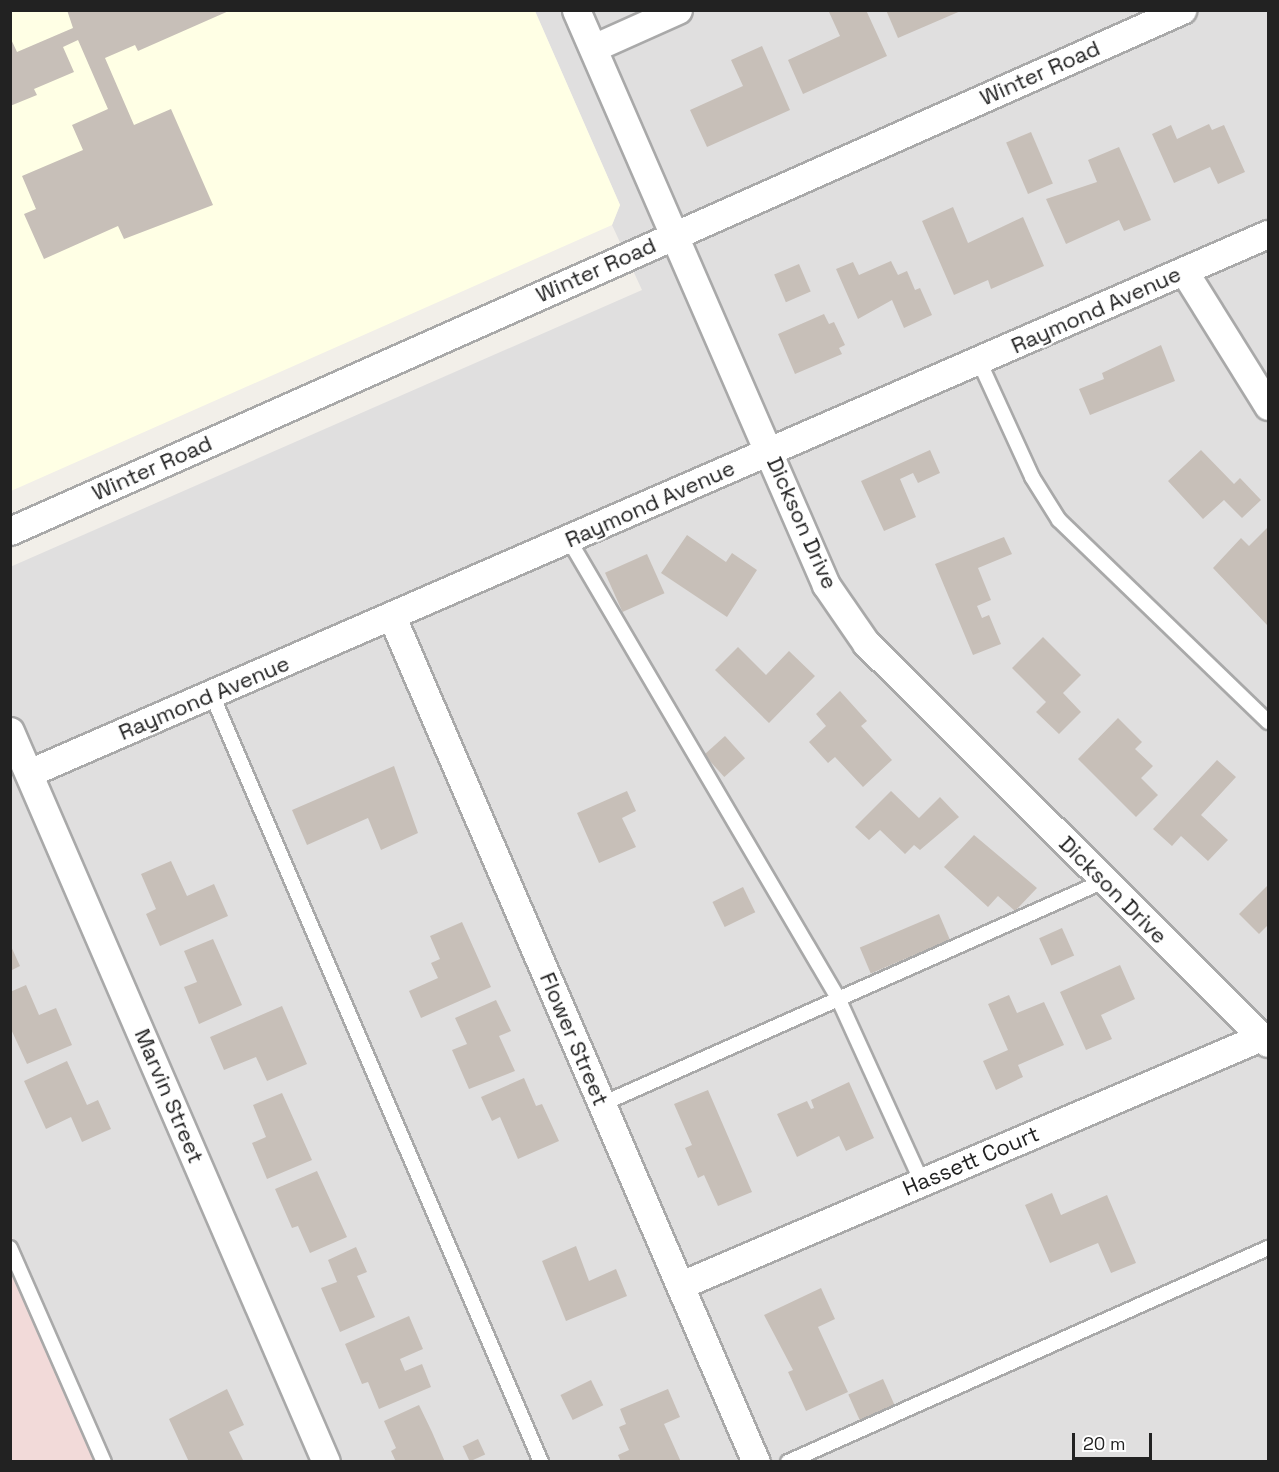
<!DOCTYPE html>
<style>
body{margin:0}
#map{position:relative;width:1279px;height:1472px;overflow:hidden;background:#f2efe9;font-family:"Space Grotesk",sans-serif}
div>[style]{position:absolute}
.residential>*{inset:0;background:#e0dfdf}
.commercial>*{inset:0;background:#f2dad9}
.education>*{inset:0;background:#ffffe5}
.building>*{inset:0;background:#c7bfb8;transform-origin:0 0}
.roads{filter:drop-shadow(2px 0 #a9a9a9) drop-shadow(-2px 0 #a9a9a9) drop-shadow(0 2px #a9a9a9) drop-shadow(0 -2px #a9a9a9)}
.lane>*{height:14px;margin:-7px;padding:0 7px;transform-origin:7px;border-radius:7px;background:#fff}
.street>*{height:27px;margin:-13.5px;padding:0 13.5px;transform-origin:13.5px;border-radius:13.5px;background:#fff}
span{translate:-50% -50%;white-space:nowrap;text-align:center;line-height:1.15;-webkit-text-stroke:4.5px #fff;paint-order:stroke}
.street-label{font-size:22px;color:#222}
.frame{position:absolute;inset:0;border:12px solid #222;pointer-events:none}
.scale{position:absolute;left:1072px;top:1433px;width:80px;height:27px;box-sizing:border-box;border:3px solid #222;border-top:0;padding-left:8px;font-size:18px;line-height:21px;white-space:nowrap;color:#222;-webkit-text-stroke:4px #fff;paint-order:stroke}
</style>
<div id="map">
<div class="residential">
<i style="clip-path:polygon(535px 11px,1268px 11px,1268px 1461px,111px 1461px,11px 1235px,10px 567px,642px 290px,612px 225px,620px 205px)"></i>
</div>
<div class="commercial">
<i style="clip-path:polygon(11px 1235px,111px 1461px,11px 1461px)"></i>
</div>
<div class="education">
<i style="clip-path:polygon(11px 11px,535px 11px,620px 205px,612px 225px,11px 491px)"></i>
</div>
<div class="building">
<i style="clip-path:polygon(67px 10px,231px 10px,138px 51px,135px 45px,105px 58px,134px 125px,171px 109px,213px 205px,124px 239px,118px 226px,44px 259px,24px 214px,36px 209px,22px 176px,83px 150px,72px 125px,108px 109px,78px 40px,63px 47px,74px 72px,34px 89px,37px 95px,10px 106px,10px 37px,17px 52px,73px 28px)"></i>
<i style="clip-path:polygon(833px 10px,866px 10px,887px 56px,803px 94px,788px 60px,840px 36px,829px 12px)"></i>
<i style="clip-path:polygon(886px 10px,963px 10px,898px 38px)"></i>
<i style="clip-path:polygon(762px 46px,790px 110px,707px 147px,690px 110px,743px 86px,731px 60px)"></i>
<i style="clip-path:polygon(1209px 124px,1212px 130px,1224px 125px,1245px 172px,1218px 184px,1210px 167px,1174px 183px,1152px 134px,1171px 125px,1177px 139px)"></i>
<i style="left:1031px;top:132px;width:56px;height:27px;rotate:67deg"></i>
<i style="clip-path:polygon(1119px 147px,1151px 220px,1124px 231px,1119px 220px,1066px 244px,1046px 199px,1097px 182px,1088px 160px)"></i>
<i style="clip-path:polygon(953px 207px,968px 243px,1023px 217px,1044px 266px,991px 289px,988px 280px,954px 295px,922px 221px)"></i>
<i style="clip-path:polygon(891px 261px,898px 275px,907px 271px,915px 290px,920px 288px,932px 315px,904px 328px,892px 300px,858px 319px,836px 269px,853px 262px,859px 275px)"></i>
<i style="left:799px;top:264px;width:30px;height:27px;rotate:67deg"></i>
<i style="clip-path:polygon(824px 314px,829px 324px,834px 322px,845px 345px,839px 348px,842px 354px,795px 374px,778px 334px)"></i>
<i style="clip-path:polygon(1161px 345px,1175px 381px,1090px 415px,1079px 389px,1104px 379px,1102px 373px)"></i>
<i style="clip-path:polygon(930px 450px,940px 473px,918px 483px,913px 473px,900px 479px,916px 517px,884px 531px,861px 481px)"></i>
<i style="clip-path:polygon(1201px 450px,1234px 484px,1240px 478px,1261px 500px,1242px 518px,1224px 500px,1203px 519px,1168px 481px)"></i>
<i style="clip-path:polygon(1268px 527px,1268px 624px,1267px 625px,1213px 568px,1241px 538px,1249px 546px)"></i>
<i style="clip-path:polygon(687px 535px,726px 562px,732px 553px,757px 570px,727px 617px,661px 573px)"></i>
<i style="clip-path:polygon(1004px 537px,1012px 554px,978px 568px,991px 600px,977px 606px,982px 618px,989px 615px,1001px 644px,973px 655px,935px 564px)"></i>
<i style="left:647px;top:554px;width:43px;height:46px;rotate:66deg"></i>
<i style="clip-path:polygon(1043px 637px,1081px 675px,1063px 693px,1081px 712px,1059px 734px,1036px 712px,1046px 702px,1012px 668px)"></i>
<i style="clip-path:polygon(738px 647px,766px 675px,789px 651px,815px 676px,769px 723px,715px 670px)"></i>
<i style="clip-path:polygon(840px 691px,867px 721px,861px 726px,892px 760px,863px 787px,835px 757px,828px 763px,809px 742px,826px 726px,816px 714px)"></i>
<i style="clip-path:polygon(1118px 718px,1142px 742px,1135px 749px,1153px 766px,1141px 778px,1158px 795px,1136px 817px,1078px 759px)"></i>
<i style="left:725px;top:736px;width:30px;height:28px;rotate:48deg"></i>
<i style="clip-path:polygon(1217px 760px,1236px 777px,1201px 815px,1228px 840px,1208px 861px,1181px 836px,1172px 846px,1153px 829px)"></i>
<i style="clip-path:polygon(394px 766px,418px 833px,381px 850px,368px 818px,307px 845px,292px 810px)"></i>
<i style="clip-path:polygon(627px 791px,636px 811px,622px 818px,636px 847px,599px 863px,577px 813px)"></i>
<i style="clip-path:polygon(891px 791px,919px 818px,940px 797px,959px 817px,920px 850px,914px 845px,905px 854px,880px 830px,869px 840px,855px 827px)"></i>
<i style="clip-path:polygon(974px 835px,1037px 888px,1015px 911px,998px 896px,988px 907px,944px 867px)"></i>
<i style="clip-path:polygon(171px 861px,187px 896px,214px 884px,228px 916px,160px 946px,146px 914px,156px 909px,141px 874px)"></i>
<i style="clip-path:polygon(1268px 885px,1268px 925px,1259px 934px,1239px 914px)"></i>
<i style="left:743px;top:887px;width:28px;height:34px;rotate:64deg"></i>
<i style="left:939px;top:914px;width:28px;height:86px;rotate:67deg"></i>
<i style="clip-path:polygon(462px 922px,491px 987px,421px 1018px,409px 991px,438px 978px,431px 963px,440px 959px,430px 936px)"></i>
<i style="left:1062px;top:928px;width:30px;height:25px;rotate:66deg"></i>
<i style="clip-path:polygon(213px 939px,242px 1005px,199px 1024px,184px 987px,197px 982px,184px 951px)"></i>
<i style="clip-path:polygon(10px 944px,20px 966px,10px 971px)"></i>
<i style="clip-path:polygon(1120px 965px,1135px 999px,1101px 1015px,1112px 1039px,1086px 1050px,1060px 992px)"></i>
<i style="clip-path:polygon(26px 985px,39px 1015px,56px 1008px,72px 1045px,27px 1064px,10px 1027px,10px 992px)"></i>
<i style="clip-path:polygon(1009px 995px,1017px 1013px,1044px 1002px,1064px 1045px,1018px 1065px,1023px 1077px,996px 1090px,983px 1061px,1008px 1050px,988px 1004px)"></i>
<i style="clip-path:polygon(496px 1000px,511px 1031px,499px 1036px,515px 1071px,469px 1089px,452px 1050px,467px 1044px,455px 1018px)"></i>
<i style="clip-path:polygon(282px 1006px,307px 1064px,267px 1081px,256px 1057px,224px 1070px,210px 1037px)"></i>
<i style="clip-path:polygon(67px 1061px,87px 1105px,98px 1100px,111px 1129px,82px 1142px,71px 1117px,46px 1129px,24px 1081px)"></i>
<i style="clip-path:polygon(524px 1078px,536px 1106px,542px 1104px,559px 1141px,518px 1159px,500px 1117px,492px 1121px,481px 1097px)"></i>
<i style="clip-path:polygon(849px 1082px,874px 1138px,846px 1151px,839px 1136px,797px 1157px,777px 1114px,807px 1101px,811px 1109px,814px 1108px,811px 1100px)"></i>
<i style="clip-path:polygon(708px 1090px,752px 1192px,718px 1206px,704px 1175px,698px 1178px,685px 1148px,692px 1145px,674px 1104px)"></i>
<i style="clip-path:polygon(282px 1093px,312px 1160px,267px 1179px,252px 1143px,266px 1137px,253px 1105px)"></i>
<i style="clip-path:polygon(317px 1171px,347px 1237px,310px 1253px,298px 1226px,292px 1228px,275px 1189px)"></i>
<i style="clip-path:polygon(1052px 1193px,1061px 1215px,1107px 1195px,1136px 1263px,1111px 1273px,1098px 1243px,1050px 1263px,1025px 1205px)"></i>
<i style="clip-path:polygon(576px 1246px,589px 1281px,616px 1269px,627px 1296px,566px 1321px,542px 1261px)"></i>
<i style="clip-path:polygon(356px 1247px,367px 1272px,357px 1276px,375px 1317px,340px 1332px,321px 1288px,337px 1282px,328px 1260px)"></i>
<i style="clip-path:polygon(821px 1288px,835px 1319px,818px 1327px,848px 1392px,806px 1411px,788px 1372px,793px 1370px,764px 1315px)"></i>
<i style="clip-path:polygon(409px 1316px,423px 1349px,400px 1359px,405px 1371px,422px 1364px,431px 1387px,379px 1409px,368px 1382px,362px 1384px,345px 1344px)"></i>
<i style="left:883px;top:1379px;width:30px;height:38px;rotate:66deg"></i>
<i style="left:591px;top:1380px;width:28px;height:34px;rotate:64deg"></i>
<i style="clip-path:polygon(227px 1389px,244px 1425px,229px 1432px,243px 1460px,189px 1462px,169px 1419px)"></i>
<i style="clip-path:polygon(668px 1389px,680px 1417px,664px 1424px,681px 1462px,621px 1462px,618px 1455px,629px 1450px,619px 1427px,626px 1424px,620px 1409px)"></i>
<i style="clip-path:polygon(419px 1405px,432px 1432px,445px 1462px,396px 1462px,391px 1451px,396px 1448px,384px 1421px)"></i>
<i style="left:478px;top:1439px;width:17px;height:17px;rotate:65deg"></i>
</div>
<div class="roads">
<div class="lane">
<i style="left:979px;top:361px;width:128px;rotate:65.4deg"></i>
<i style="left:1032px;top:477px;width:51px;rotate:57.9deg"></i>
<i style="left:1059px;top:520px;width:291px;rotate:44deg"></i>
<i style="left:569px;top:540px;width:531px;rotate:59.57deg"></i>
<i style="left:838px;top:998px;width:202px;rotate:65.5deg"></i>
<i style="left:212px;top:695px;width:835px;rotate:66.78deg"></i>
<i style="left:602px;top:1104px;width:549px;rotate:-23.95deg"></i>
<i style="left:10px;top:1248px;width:234px;rotate:66.3deg"></i>
<i style="left:788px;top:1462px;width:526px;rotate:-24.03deg"></i>
</div>
<div class="street">
<i style="left:576px;top:10px;width:627px;rotate:66.5deg"></i>
<i style="left:826px;top:585px;width:70px;rotate:55.4deg"></i>
<i style="left:866px;top:643px;width:567px;rotate:44.86deg"></i>
<i style="left:593px;top:48px;width:93px;rotate:-24.1deg"></i>
<i style="left:1184px;top:271px;width:159px;rotate:58.1deg"></i>
<i style="left:10px;top:531px;width:1283px;rotate:-23.97deg"></i>
<i style="left:392px;top:617px;width:920px;rotate:66.7deg"></i>
<i style="left:10px;top:731px;width:796px;rotate:66.62deg"></i>
<i style="left:31px;top:772px;width:1349px;rotate:-23.51deg"></i>
<i style="left:681px;top:1285px;width:631px;rotate:-23.15deg"></i>
</div>
</div>
<div class="street-label">
<span style="left:1040px;top:73px;rotate:-24deg">Winter Road</span>
<span style="left:596px;top:270px;rotate:-24deg">Winter Road</span>
<span style="left:1096px;top:310px;rotate:-24deg">Raymond Avenue</span>
<span style="left:152px;top:468px;rotate:-24deg">Winter Road</span>
<span style="left:650px;top:504px;rotate:-24deg">Raymond Avenue</span>
<span style="left:802px;top:523px;rotate:66deg">Dickson Drive</span>
<span style="left:204px;top:698px;rotate:-23deg">Raymond Avenue</span>
<span style="left:1113px;top:890px;rotate:45deg">Dickson Drive</span>
<span style="left:574px;top:1039px;rotate:67deg">Flower Street</span>
<span style="left:169px;top:1096px;rotate:67deg">Marvin Street</span>
<span style="left:971px;top:1161px;rotate:-23deg">Hassett Court</span>
</div>
<div class="frame"></div>
<div class="scale">20 m</div>
</div>
